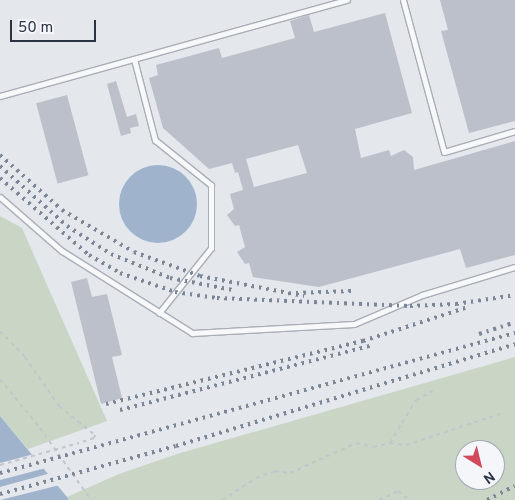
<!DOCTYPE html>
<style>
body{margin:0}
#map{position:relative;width:515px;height:500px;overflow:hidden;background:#e4e7ec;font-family:Overpass,sans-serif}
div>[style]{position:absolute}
.green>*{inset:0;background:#c9d6c5}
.water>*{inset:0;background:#9fb4cc}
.round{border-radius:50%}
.pier>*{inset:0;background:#e4e7ec}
.building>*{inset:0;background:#bbc0ca;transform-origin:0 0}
.path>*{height:2px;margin-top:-1px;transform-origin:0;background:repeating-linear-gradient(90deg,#c2c5cb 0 4px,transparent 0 8px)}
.roads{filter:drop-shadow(1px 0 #a9aeb7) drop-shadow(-1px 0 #a9aeb7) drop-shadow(0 1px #a9aeb7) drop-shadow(0 -1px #a9aeb7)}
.lane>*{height:5px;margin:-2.5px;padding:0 2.5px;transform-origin:2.5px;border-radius:2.5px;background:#f7f8fa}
.rail>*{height:4px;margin-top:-2px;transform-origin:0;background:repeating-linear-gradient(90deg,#7d8696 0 2.5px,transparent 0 7.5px)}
.path-bridge>*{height:2px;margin-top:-1px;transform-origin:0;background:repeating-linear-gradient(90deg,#c2c5cb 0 4px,transparent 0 8px)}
span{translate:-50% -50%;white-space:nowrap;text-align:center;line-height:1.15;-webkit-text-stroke:4px #f4f6f9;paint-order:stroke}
.north{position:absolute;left:455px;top:440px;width:50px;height:50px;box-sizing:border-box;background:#f4f6f9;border:1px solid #a4a8b1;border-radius:50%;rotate:144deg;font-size:14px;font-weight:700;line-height:20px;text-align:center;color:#2b3445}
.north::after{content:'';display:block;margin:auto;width:18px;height:22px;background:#d1495b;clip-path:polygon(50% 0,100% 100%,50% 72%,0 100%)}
.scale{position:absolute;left:10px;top:20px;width:86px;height:22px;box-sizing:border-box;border:2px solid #2b3445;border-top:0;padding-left:6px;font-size:15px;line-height:18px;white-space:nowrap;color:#2b3445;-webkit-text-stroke:4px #f4f6f9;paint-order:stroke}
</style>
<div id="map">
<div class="green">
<i style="clip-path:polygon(0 216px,22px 228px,107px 421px,28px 449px,0 416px)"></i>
<i style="clip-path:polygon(evenodd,515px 357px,515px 500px,69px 500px,67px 497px,119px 474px,177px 454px,515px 357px,465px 450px,495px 450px,495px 480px,465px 480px,465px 450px)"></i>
</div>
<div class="water">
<i class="round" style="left:119px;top:165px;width:78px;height:78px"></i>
<i style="clip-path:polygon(0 416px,67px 497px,69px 500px,0 500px)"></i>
</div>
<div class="pier">
<i style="clip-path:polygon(34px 454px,46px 468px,0 480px,0 463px)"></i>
<i style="clip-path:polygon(51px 473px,60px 485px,0 500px,0 487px)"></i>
</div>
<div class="building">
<i style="clip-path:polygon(440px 0,515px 0,515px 121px,469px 133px,441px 31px,448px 30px)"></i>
<i style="clip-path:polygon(evenodd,385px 13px,412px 113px,355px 129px,361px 158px,389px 150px,391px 156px,404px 150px,413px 157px,414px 170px,515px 141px,515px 255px,466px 268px,460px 249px,319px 287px,253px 277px,249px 263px,245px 264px,237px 252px,245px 247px,239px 225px,235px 226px,227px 215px,234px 209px,230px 194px,243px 190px,238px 172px,235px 173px,232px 163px,209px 169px,163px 128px,149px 78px,158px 75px,156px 65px,219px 48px,222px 58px,295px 38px,290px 21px,309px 15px,314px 32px,385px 13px,298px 145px,307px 173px,254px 187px,246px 159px,298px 145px)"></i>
<i style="clip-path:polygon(116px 81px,127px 117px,136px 114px,139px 126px,130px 128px,131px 133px,121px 136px,107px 84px)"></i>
<i style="left:67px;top:95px;width:83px;height:32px;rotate:75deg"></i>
<i style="clip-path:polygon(87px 278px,92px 297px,107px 294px,122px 355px,112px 357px,122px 398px,101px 404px,71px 282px)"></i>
</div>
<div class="path">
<i style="left:0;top:331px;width:36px;rotate:46deg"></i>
<i style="left:25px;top:357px;width:60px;rotate:55.2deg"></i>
<i style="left:59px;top:406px;width:46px;rotate:38.9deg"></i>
<i style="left:95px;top:435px;width:3px;rotate:108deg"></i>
<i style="left:94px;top:438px;width:16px;rotate:162deg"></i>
<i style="left:0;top:379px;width:63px;rotate:50.8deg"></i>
<i style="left:40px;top:428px;width:88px;rotate:54.7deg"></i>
<i style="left:390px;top:443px;width:16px;rotate:7deg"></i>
<i style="left:406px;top:445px;width:99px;rotate:-18.3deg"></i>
<i style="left:222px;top:500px;width:40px;rotate:-32.9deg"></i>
<i style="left:256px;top:478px;width:20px;rotate:-20deg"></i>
<i style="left:275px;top:471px;width:15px;rotate:8deg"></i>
<i style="left:290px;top:473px;width:72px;rotate:-24.4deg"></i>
<i style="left:356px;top:443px;width:17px;rotate:13deg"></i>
<i style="left:373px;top:447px;width:17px;rotate:-13deg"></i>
<i style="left:390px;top:443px;width:50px;rotate:-58.8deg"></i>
<i style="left:416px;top:400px;width:19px;rotate:-28deg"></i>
<i style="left:379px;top:500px;width:21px;rotate:-25deg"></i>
<i style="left:398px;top:491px;width:14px;rotate:39deg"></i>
</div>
<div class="roads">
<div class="lane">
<i style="left:403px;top:0;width:157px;rotate:74.9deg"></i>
<i style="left:444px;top:152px;width:74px;rotate:-16.5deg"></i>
<i style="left:134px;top:59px;width:84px;rotate:75.5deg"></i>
<i style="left:155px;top:140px;width:72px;rotate:38.8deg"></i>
<i style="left:211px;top:185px;width:63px;rotate:90deg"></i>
<i style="left:211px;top:248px;width:83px;rotate:128.7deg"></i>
<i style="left:0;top:96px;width:360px;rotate:-15.5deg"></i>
<i style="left:0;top:197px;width:82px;rotate:41.1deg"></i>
<i style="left:62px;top:251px;width:154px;rotate:32.2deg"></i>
<i style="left:192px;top:333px;width:162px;rotate:-3.2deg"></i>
<i style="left:354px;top:324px;width:74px;rotate:-23.1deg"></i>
<i style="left:422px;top:295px;width:97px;rotate:-16.8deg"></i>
</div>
</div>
<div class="rail">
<i style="left:0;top:155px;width:83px;rotate:41.6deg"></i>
<i style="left:62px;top:210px;width:83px;rotate:30.3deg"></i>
<i style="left:134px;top:252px;width:70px;rotate:20deg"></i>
<i style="left:200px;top:276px;width:106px;rotate:10.9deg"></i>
<i style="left:0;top:166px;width:90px;rotate:41.8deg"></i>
<i style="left:67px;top:226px;width:52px;rotate:32.5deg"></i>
<i style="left:111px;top:254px;width:64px;rotate:22.1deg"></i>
<i style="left:170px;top:278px;width:64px;rotate:10.8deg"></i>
<i style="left:0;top:178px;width:118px;rotate:40.9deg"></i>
<i style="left:89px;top:255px;width:36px;rotate:30deg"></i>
<i style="left:120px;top:273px;width:58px;rotate:19.1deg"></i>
<i style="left:175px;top:292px;width:42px;rotate:8.1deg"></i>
<i style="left:217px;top:298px;width:193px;rotate:2.4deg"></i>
<i style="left:410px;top:306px;width:46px;rotate:-2.5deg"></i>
<i style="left:456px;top:304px;width:60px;rotate:-8.7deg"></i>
<i style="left:296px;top:293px;width:55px;rotate:-2.1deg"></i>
<i style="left:479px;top:334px;width:38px;rotate:-18deg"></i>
<i style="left:106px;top:404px;width:265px;rotate:-13.8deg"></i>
<i style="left:363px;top:341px;width:110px;rotate:-17.9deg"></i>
<i style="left:120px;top:410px;width:261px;rotate:-14.4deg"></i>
<i style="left:0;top:473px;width:534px;rotate:-15.21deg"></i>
<i style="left:0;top:494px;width:182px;rotate:-15.3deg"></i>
<i style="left:176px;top:446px;width:354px;rotate:-16.7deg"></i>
<i style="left:487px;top:500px;width:31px;rotate:-27deg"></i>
</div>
<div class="path-bridge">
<i style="left:0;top:465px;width:82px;rotate:-15.6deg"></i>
</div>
<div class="north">N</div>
<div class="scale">50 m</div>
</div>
